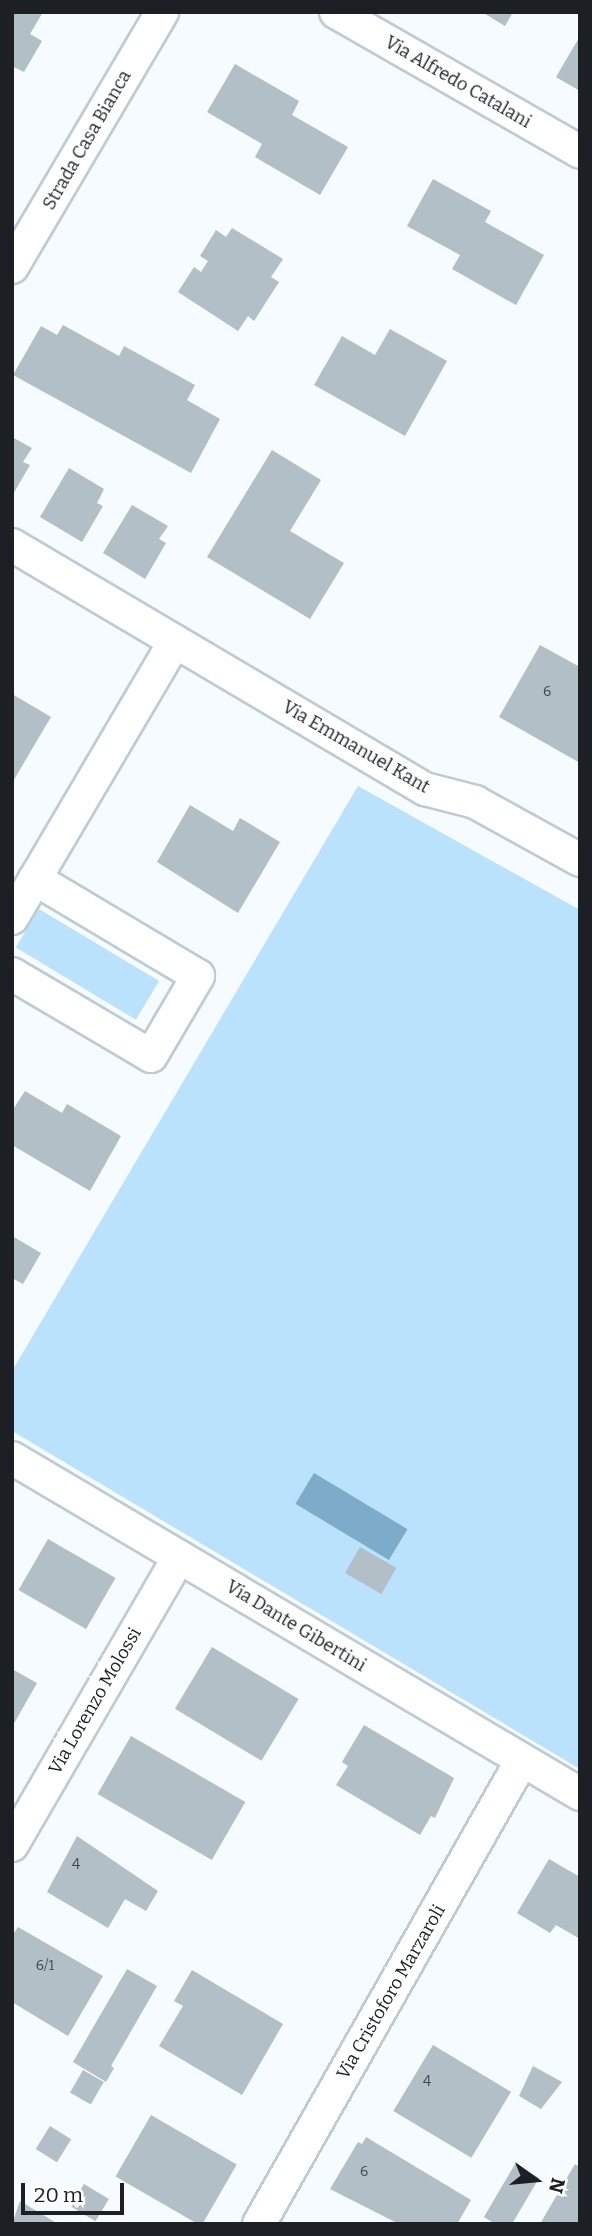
<!DOCTYPE html>
<style>
body{margin:0}
#map{position:relative;width:592px;height:2236px;overflow:hidden;background:#f5fbfe;font-family:Bitter,serif}
div>[style]{position:absolute}
.green>*{inset:0;background:#bae2fc;transform-origin:0 0}
.water>*{inset:0;background:#7cacc9;transform-origin:0 0}
.building>*{inset:0;background:#b2bfc7;transform-origin:0 0}
.roads{filter:drop-shadow(2px 0 #becbd4) drop-shadow(-2px 0 #becbd4) drop-shadow(0 2px #becbd4) drop-shadow(0 -2px #becbd4)}
.minor>*{height:32px;margin:-16px;padding:0 16px;transform-origin:16px;border-radius:16px;background:#fff}
span{translate:-50% -50%;white-space:nowrap;text-align:center;line-height:1.15;-webkit-text-stroke:7px #fff;paint-order:stroke}
.number-label{font-size:14px;color:#42484d}
.number-label span{-webkit-text-stroke-width:0}
.street-label{font-size:18px;color:#1c2024}
.frame{position:absolute;inset:0;border:14px solid #1c2024;pointer-events:none}
.north{position:absolute;left:501px;top:2145px;width:70px;height:70px;-webkit-text-stroke:5px #fff;paint-order:stroke;rotate:105deg;font-size:19px;font-weight:700;line-height:28px;text-align:center;color:#1c2024}
.north::after{content:'';display:block;margin:auto;width:24px;height:32px;background:#1c2024;clip-path:polygon(50% 0,100% 100%,50% 72%,0 100%)}
.scale{position:absolute;left:21px;top:2183px;width:103px;height:32px;box-sizing:border-box;border:4px solid #1c2024;border-top:0;padding-left:9px;font-size:21px;line-height:24px;white-space:nowrap;color:#1c2024;-webkit-text-stroke:5px #fff;paint-order:stroke}
</style>
<div id="map">
<div class="green">
<i style="clip-path:polygon(358px 786px,580px 910px,580px 1769px,12px 1431px,12px 1371px)"></i>
<i style="left:39px;top:909px;width:140px;height:45px;rotate:31deg"></i>
</div>
<div class="water">
<i style="left:314px;top:1473px;width:109px;height:36px;rotate:31deg"></i>
</div>
<div class="building">
<i style="clip-path:polygon(12px 12px,43px 12px,30px 34px,42px 41px,24px 72px,12px 66px)"></i>
<i style="clip-path:polygon(482px 12px,513px 12px,505px 26px)"></i>
<i style="clip-path:polygon(580px 36px,580px 91px,556px 77px)"></i>
<i style="clip-path:polygon(235px 64px,299px 101px,292px 115px,348px 147px,320px 195px,255px 157px,262px 144px,207px 112px)"></i>
<i style="clip-path:polygon(433px 179px,491px 211px,485px 222px,544px 255px,516px 305px,452px 269px,460px 255px,407px 226px)"></i>
<i style="clip-path:polygon(232px 228px,283px 259px,271px 277px,279px 282px,254px 321px,248px 316px,238px 331px,178px 292px,194px 267px,201px 272px,208px 261px,200px 256px,216px 230px,226px 237px)"></i>
<i style="clip-path:polygon(63px 325px,119px 356px,124px 346px,195px 385px,187px 400px,220px 419px,191px 473px,13px 375px,41px 326px,57px 335px)"></i>
<i style="clip-path:polygon(390px 329px,447px 361px,405px 436px,314px 385px,342px 336px,375px 355px)"></i>
<i style="clip-path:polygon(12px 437px,32px 448px,23px 462px,30px 465px,12px 496px)"></i>
<i style="clip-path:polygon(272px 450px,321px 480px,290px 531px,344px 563px,310px 619px,207px 557px)"></i>
<i style="clip-path:polygon(69px 468px,104px 489px,97px 503px,103px 506px,82px 542px,40px 517px)"></i>
<i style="clip-path:polygon(132px 505px,168px 526px,159px 539px,166px 543px,145px 579px,103px 553px)"></i>
<i style="clip-path:polygon(540px 645px,580px 667px,580px 763px,499px 717px)"></i>
<i style="clip-path:polygon(12px 694px,51px 717px,12px 783px)"></i>
<i style="clip-path:polygon(190px 805px,233px 831px,240px 818px,280px 842px,238px 913px,157px 862px)"></i>
<i style="clip-path:polygon(25px 1091px,62px 1113px,67px 1104px,121px 1136px,90px 1191px,12px 1145px,12px 1111px)"></i>
<i style="clip-path:polygon(12px 1236px,41px 1253px,23px 1284px,12px 1278px)"></i>
<i style="left:48px;top:1539px;width:78px;height:59px;rotate:30deg"></i>
<i style="left:360px;top:1547px;width:42px;height:30px;rotate:30deg"></i>
<i style="left:212px;top:1647px;width:101px;height:72px;rotate:31deg"></i>
<i style="clip-path:polygon(12px 1669px,37px 1683px,12px 1727px)"></i>
<i style="clip-path:polygon(364px 1725px,454px 1778px,435px 1818px,431px 1816px,420px 1835px,336px 1785px,348px 1766px,342px 1762px)"></i>
<i style="left:131px;top:1736px;width:132px;height:67px;rotate:30deg"></i>
<i style="clip-path:polygon(77px 1836px,158px 1891px,146px 1911px,125px 1899px,108px 1928px,47px 1892px)"></i>
<i style="clip-path:polygon(549px 1859px,580px 1877px,580px 1939px,556px 1925px,550px 1933px,517px 1913px)"></i>
<i style="clip-path:polygon(18px 1927px,103px 1976px,68px 2036px,12px 2002px,12px 1936px)"></i>
<i style="clip-path:polygon(127px 1969px,157px 1986px,111px 2066px,114px 2068px,106px 2082px,73px 2062px)"></i>
<i style="clip-path:polygon(192px 1970px,283px 2024px,242px 2095px,159px 2046px,183px 2006px,174px 2001px)"></i>
<i style="left:433px;top:2045px;width:91px;height:77px;rotate:31deg"></i>
<i style="clip-path:polygon(533px 2066px,562px 2082px,541px 2109px,519px 2096px)"></i>
<i style="left:83px;top:2070px;width:24px;height:26px;rotate:30deg"></i>
<i style="left:151px;top:2115px;width:99px;height:71px;rotate:30deg"></i>
<i style="left:50px;top:2126px;width:25px;height:27px;rotate:32deg"></i>
<i style="clip-path:polygon(366px 2137px,471px 2200px,457px 2224px,399px 2224px,330px 2189px,358px 2142px,362px 2144px)"></i>
<i style="clip-path:polygon(515px 2164px,539px 2178px,512px 2224px,495px 2224px,484px 2217px)"></i>
<i style="clip-path:polygon(575px 2164px,580px 2167px,580px 2224px,540px 2224px)"></i>
<i style="left:84px;top:2184px;width:29px;height:26px;rotate:31deg"></i>
<i style="clip-path:polygon(20px 2201px,58px 2224px,12px 2224px)"></i>
</div>
<div class="roads">
<div class="minor">
<i style="left:336px;top:12px;width:281px;rotate:29.8deg"></i>
<i style="left:12px;top:267px;width:296px;rotate:-59.5deg"></i>
<i style="left:12px;top:545px;width:480px;rotate:30.6deg"></i>
<i style="left:425px;top:789px;width:52px;rotate:14.6deg"></i>
<i style="left:475px;top:802px;width:120px;rotate:28.9deg"></i>
<i style="left:12px;top:918px;width:321px;rotate:-59.5deg"></i>
<i style="left:12px;top:974px;width:161px;rotate:30.5deg"></i>
<i style="left:151px;top:1056px;width:93px;rotate:-59.6deg"></i>
<i style="left:198px;top:976px;width:190px;rotate:-149.2deg"></i>
<i style="left:12px;top:1458px;width:660px;rotate:30.61deg"></i>
<i style="left:12px;top:1845px;width:333px;rotate:-59.9deg"></i>
<i style="left:259px;top:2224px;width:533px;rotate:-60.45deg"></i>
</div>
</div>
<div class="number-label">
<span style="left:547px;top:692px">6</span>
<span style="left:76px;top:1865px">4</span>
<span style="left:45px;top:1966px">6/1</span>
<span style="left:427px;top:2082px">4</span>
<span style="left:364px;top:2172px">6</span>
</div>
<div class="street-label">
<span style="left:458px;top:82px;rotate:30deg">Via Alfredo Catalani</span>
<span style="left:87px;top:140px;rotate:-60deg">Strada Casa Bianca</span>
<span style="left:356px;top:747px;rotate:30deg">Via Emmanuel Kant</span>
<span style="left:296px;top:1626px;rotate:31deg">Via Dante Gibertini</span>
<span style="left:95px;top:1701px;rotate:-60deg">Via Lorenzo Molossi</span>
<span style="left:391px;top:1992px;rotate:-60deg">Via Cristoforo Marzaroli</span>
</div>
<div class="frame"></div>
<div class="north">N</div>
<div class="scale">20 m</div>
</div>
